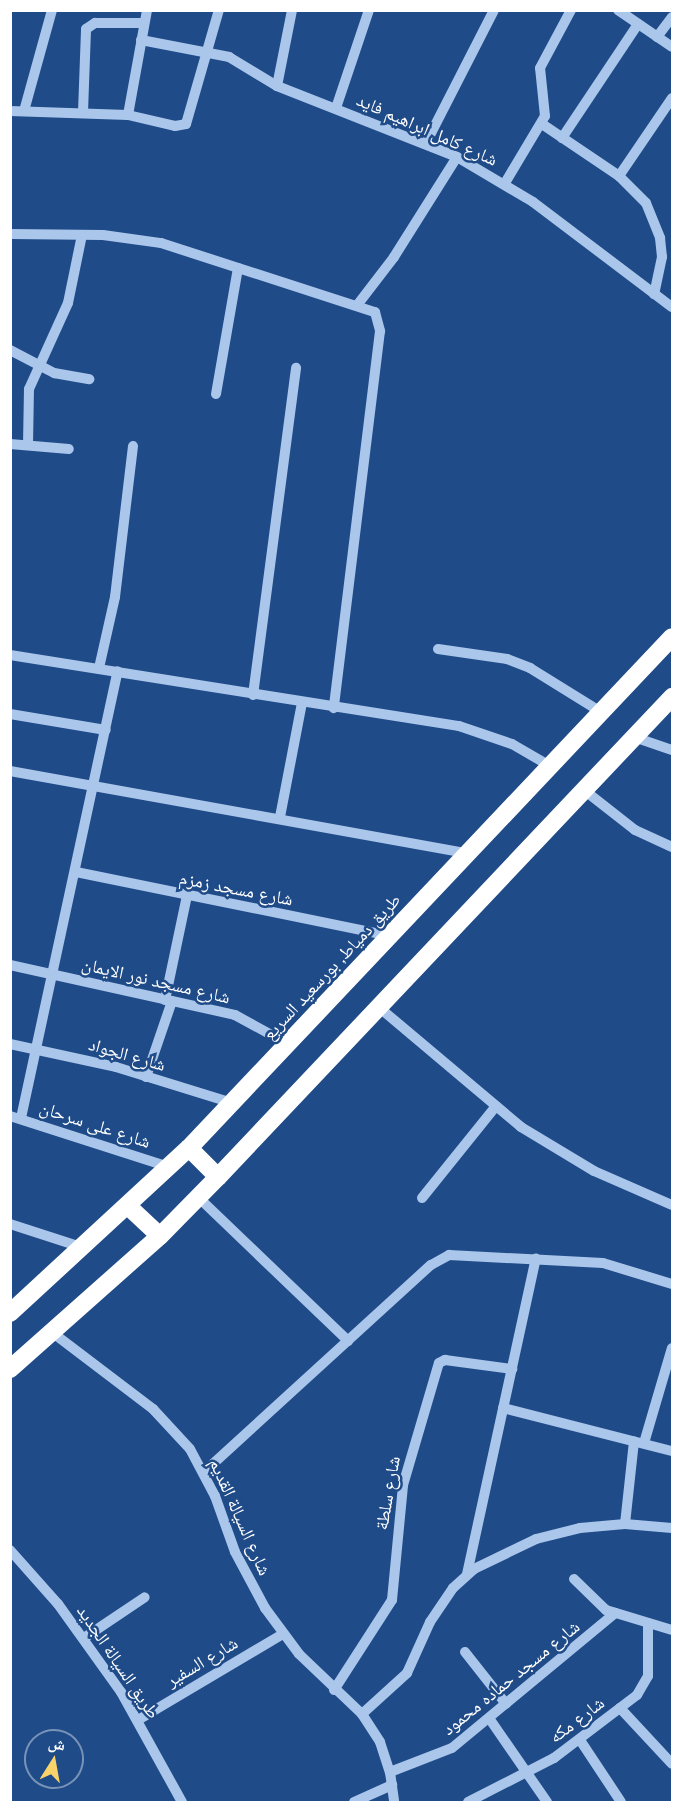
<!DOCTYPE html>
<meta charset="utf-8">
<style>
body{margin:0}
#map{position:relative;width:683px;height:1813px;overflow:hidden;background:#1f4b88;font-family:Mulish,"Noto Naskh Arabic",sans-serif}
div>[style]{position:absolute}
.minor>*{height:10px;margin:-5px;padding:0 5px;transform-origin:5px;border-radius:5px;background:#aac6eb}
.highway>*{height:18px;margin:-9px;padding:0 9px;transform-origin:9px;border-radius:9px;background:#fff}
span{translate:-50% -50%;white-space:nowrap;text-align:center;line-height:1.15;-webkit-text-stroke:5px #1f4b88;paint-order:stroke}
.street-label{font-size:18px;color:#fff}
.frame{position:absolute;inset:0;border:12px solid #fff;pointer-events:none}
.north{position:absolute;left:24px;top:1729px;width:60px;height:60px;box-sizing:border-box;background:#1f4b88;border:2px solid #7993b8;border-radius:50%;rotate:11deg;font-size:16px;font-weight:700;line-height:24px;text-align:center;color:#fff}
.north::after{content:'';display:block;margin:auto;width:21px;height:27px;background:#f9d26a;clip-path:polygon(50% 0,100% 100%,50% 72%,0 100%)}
</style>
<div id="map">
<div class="minor">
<i style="left:618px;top:10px;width:65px;rotate:34.4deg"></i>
<i style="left:657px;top:37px;width:25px;rotate:-53deg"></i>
<i style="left:141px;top:40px;width:90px;rotate:10.9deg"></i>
<i style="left:229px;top:57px;width:56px;rotate:31.1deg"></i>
<i style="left:277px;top:86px;width:193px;rotate:21.5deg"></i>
<i style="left:457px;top:157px;width:88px;rotate:30.6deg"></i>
<i style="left:533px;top:202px;width:174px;rotate:37.1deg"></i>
<i style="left:277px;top:86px;width:77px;rotate:-78.8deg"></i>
<i style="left:336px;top:108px;width:103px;rotate:-71.4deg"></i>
<i style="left:10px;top:111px;width:118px;rotate:1.9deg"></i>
<i style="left:128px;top:115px;width:48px;rotate:13.2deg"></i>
<i style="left:175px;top:126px;width:11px;rotate:-10deg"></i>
<i style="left:186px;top:124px;width:119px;rotate:-73.9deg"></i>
<i style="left:24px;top:111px;width:105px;rotate:-74.5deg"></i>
<i style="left:83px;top:112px;width:83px;rotate:-87.9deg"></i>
<i style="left:86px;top:29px;width:11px;rotate:-34deg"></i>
<i style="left:95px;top:23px;width:49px"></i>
<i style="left:128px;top:115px;width:107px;rotate:-79.7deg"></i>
<i style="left:542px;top:124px;width:93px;rotate:34deg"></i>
<i style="left:619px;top:176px;width:38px;rotate:45deg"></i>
<i style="left:646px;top:203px;width:38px;rotate:68deg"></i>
<i style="left:660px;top:238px;width:19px;rotate:84deg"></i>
<i style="left:662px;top:257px;width:38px;rotate:102deg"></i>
<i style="left:562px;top:138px;width:137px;rotate:-56.3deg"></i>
<i style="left:426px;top:143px;width:149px;rotate:-62.9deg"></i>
<i style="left:619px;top:176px;width:94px;rotate:-55.8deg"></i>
<i style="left:505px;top:183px;width:78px;rotate:-59.2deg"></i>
<i style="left:545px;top:116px;width:48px;rotate:-95.9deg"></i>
<i style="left:540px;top:68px;width:66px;rotate:-61.9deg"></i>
<i style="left:10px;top:234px;width:93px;rotate:0.6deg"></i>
<i style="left:103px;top:235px;width:59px;rotate:7.9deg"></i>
<i style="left:161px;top:243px;width:225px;rotate:17.9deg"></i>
<i style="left:375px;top:312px;width:20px;rotate:75deg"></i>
<i style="left:380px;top:331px;width:380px;rotate:97deg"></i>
<i style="left:358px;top:304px;width:59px;rotate:-52.5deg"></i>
<i style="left:394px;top:257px;width:118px;rotate:-57.8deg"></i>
<i style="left:10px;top:350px;width:50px;rotate:27.6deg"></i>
<i style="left:54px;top:373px;width:36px;rotate:10deg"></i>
<i style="left:216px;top:394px;width:128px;rotate:-80.1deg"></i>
<i style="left:10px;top:444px;width:59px;rotate:4.8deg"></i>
<i style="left:28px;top:445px;width:56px;rotate:-89deg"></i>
<i style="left:29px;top:389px;width:94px;rotate:-65.6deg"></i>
<i style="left:68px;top:303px;width:69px;rotate:-78.4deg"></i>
<i style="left:438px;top:649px;width:70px;rotate:8.2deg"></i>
<i style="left:507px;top:659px;width:25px;rotate:21deg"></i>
<i style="left:530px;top:668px;width:84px;rotate:31.8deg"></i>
<i style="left:10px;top:655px;width:455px;rotate:9deg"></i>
<i style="left:459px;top:726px;width:56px;rotate:18.8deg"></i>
<i style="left:512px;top:744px;width:44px;rotate:30.1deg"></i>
<i style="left:99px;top:668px;width:73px;rotate:-77.3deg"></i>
<i style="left:115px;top:597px;width:152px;rotate:-83.2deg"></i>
<i style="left:253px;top:695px;width:330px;rotate:-82.5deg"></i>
<i style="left:10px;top:714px;width:97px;rotate:9.5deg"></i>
<i style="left:634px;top:737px;width:40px;rotate:18.9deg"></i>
<i style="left:10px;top:771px;width:465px;rotate:10.2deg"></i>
<i style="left:584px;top:790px;width:65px;rotate:38.1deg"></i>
<i style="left:635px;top:830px;width:41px;rotate:24.7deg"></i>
<i style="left:280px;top:817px;width:116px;rotate:-79.1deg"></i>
<i style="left:76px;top:872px;width:320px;rotate:11.5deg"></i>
<i style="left:10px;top:965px;width:230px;rotate:12.5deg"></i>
<i style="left:235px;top:1015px;width:60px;rotate:28.7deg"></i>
<i style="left:165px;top:1000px;width:106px;rotate:-78.1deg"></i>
<i style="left:381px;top:1009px;width:183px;rotate:40.1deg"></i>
<i style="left:521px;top:1127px;width:85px;rotate:31.1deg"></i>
<i style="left:594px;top:1171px;width:85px;rotate:23.6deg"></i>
<i style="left:10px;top:1044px;width:108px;rotate:12.2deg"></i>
<i style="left:116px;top:1067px;width:121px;rotate:17.2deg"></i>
<i style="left:146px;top:1077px;width:80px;rotate:-71.1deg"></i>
<i style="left:10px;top:1116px;width:167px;rotate:17.8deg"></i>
<i style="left:21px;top:1118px;width:457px;rotate:-77.8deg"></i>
<i style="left:198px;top:1197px;width:208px;rotate:43.8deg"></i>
<i style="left:422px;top:1198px;width:118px;rotate:-51.2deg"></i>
<i style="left:10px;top:1224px;width:78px;rotate:18deg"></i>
<i style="left:53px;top:1333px;width:126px;rotate:37.2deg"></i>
<i style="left:153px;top:1409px;width:54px;rotate:47.2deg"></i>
<i style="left:190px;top:1449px;width:53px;rotate:62deg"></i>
<i style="left:215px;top:1496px;width:59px;rotate:70.3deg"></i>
<i style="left:235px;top:1552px;width:64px;rotate:61.8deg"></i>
<i style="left:265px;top:1608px;width:57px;rotate:53.5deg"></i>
<i style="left:299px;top:1654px;width:87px;rotate:43.6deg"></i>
<i style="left:362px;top:1714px;width:33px;rotate:57deg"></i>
<i style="left:380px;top:1742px;width:32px;rotate:72deg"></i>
<i style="left:390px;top:1772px;width:30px;rotate:82deg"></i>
<i style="left:503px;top:1408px;width:174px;rotate:14.3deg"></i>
<i style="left:644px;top:1443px;width:99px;rotate:-73.6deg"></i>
<i style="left:204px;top:1472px;width:307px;rotate:-42.4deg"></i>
<i style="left:431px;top:1265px;width:21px;rotate:-29deg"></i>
<i style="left:449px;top:1255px;width:154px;rotate:3deg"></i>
<i style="left:603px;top:1263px;width:72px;rotate:16.9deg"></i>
<i style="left:625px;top:1524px;width:83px;rotate:-83.8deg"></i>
<i style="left:10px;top:1550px;width:72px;rotate:48.4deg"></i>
<i style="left:58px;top:1604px;width:108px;rotate:54.4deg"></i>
<i style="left:121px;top:1692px;width:126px;rotate:61deg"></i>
<i style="left:467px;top:1574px;width:323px;rotate:-77.7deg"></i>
<i style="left:574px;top:1579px;width:45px;rotate:44.1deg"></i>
<i style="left:606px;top:1610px;width:69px;rotate:16.9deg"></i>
<i style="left:84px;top:1638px;width:73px;rotate:-33.9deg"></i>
<i style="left:465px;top:1652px;width:66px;rotate:51.7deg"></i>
<i style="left:334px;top:1690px;width:107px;rotate:-57.2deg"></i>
<i style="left:392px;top:1600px;width:116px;rotate:-84.5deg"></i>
<i style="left:403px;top:1485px;width:127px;rotate:-73.6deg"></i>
<i style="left:439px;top:1363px;width:7px;rotate:-27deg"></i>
<i style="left:445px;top:1360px;width:68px;rotate:7.7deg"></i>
<i style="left:620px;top:1708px;width:76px;rotate:47.1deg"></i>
<i style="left:362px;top:1714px;width:61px;rotate:-42.3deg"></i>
<i style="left:407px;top:1673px;width:56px;rotate:-65.7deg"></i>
<i style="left:430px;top:1622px;width:41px;rotate:-55.9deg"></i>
<i style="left:453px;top:1588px;width:28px;rotate:-42deg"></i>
<i style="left:474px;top:1569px;width:69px;rotate:-25.8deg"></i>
<i style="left:536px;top:1539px;width:45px;rotate:-14deg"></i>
<i style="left:580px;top:1528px;width:45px;rotate:-5.1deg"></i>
<i style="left:625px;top:1524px;width:47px;rotate:4.9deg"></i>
<i style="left:489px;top:1718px;width:102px;rotate:55.4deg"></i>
<i style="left:138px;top:1720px;width:169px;rotate:-30.7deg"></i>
<i style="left:580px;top:1740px;width:74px;rotate:56.5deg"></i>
<i style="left:390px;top:1772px;width:66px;rotate:-21.2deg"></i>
<i style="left:452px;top:1748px;width:212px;rotate:-39.6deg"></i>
<i style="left:354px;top:1802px;width:42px;rotate:-24.1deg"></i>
<i style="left:468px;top:1802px;width:97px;rotate:-27.1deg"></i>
<i style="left:554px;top:1758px;width:104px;rotate:-37.2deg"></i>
<i style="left:637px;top:1695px;width:22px;rotate:-60deg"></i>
<i style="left:648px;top:1676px;width:53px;rotate:-90deg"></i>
</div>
<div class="highway">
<i style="left:189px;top:1148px;width:41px;rotate:45deg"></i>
<i style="left:129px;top:1207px;width:42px;rotate:43.1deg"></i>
<i style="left:10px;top:1313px;width:243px;rotate:-42.7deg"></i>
<i style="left:189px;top:1148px;width:703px;rotate:-46.61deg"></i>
<i style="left:10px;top:1369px;width:200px;rotate:-41.6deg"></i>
<i style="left:160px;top:1236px;width:83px;rotate:-45.5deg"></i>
<i style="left:218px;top:1177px;width:661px;rotate:-46.59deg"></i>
</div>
<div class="street-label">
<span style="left:427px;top:130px;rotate:24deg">شارع كامل ابراهيم فايد</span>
<span style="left:236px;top:889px;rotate:11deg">شارع مسجد زمزم</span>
<span style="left:332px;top:967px;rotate:-47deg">طريق دمياط, بورسعيد السريع</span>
<span style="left:156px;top:981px;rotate:13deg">شارع مسجد نور الايمان</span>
<span style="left:127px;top:1055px;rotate:16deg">شارع الجواد</span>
<span style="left:95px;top:1125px;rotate:18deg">شارع على سرحان</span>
<span style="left:388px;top:1493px;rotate:-80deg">شارع سلطة</span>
<span style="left:240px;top:1517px;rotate:66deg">شارع السيالة القديم</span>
<span style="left:118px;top:1662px;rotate:56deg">طريق السيالة الجديد</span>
<span style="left:202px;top:1662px;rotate:-31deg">شارع السفير</span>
<span style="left:511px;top:1678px;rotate:-39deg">شارع مسجد حماده محمود</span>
<span style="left:577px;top:1720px;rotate:-37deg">شارع مكه</span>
</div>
<div class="frame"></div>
<div class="north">ش</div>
</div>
